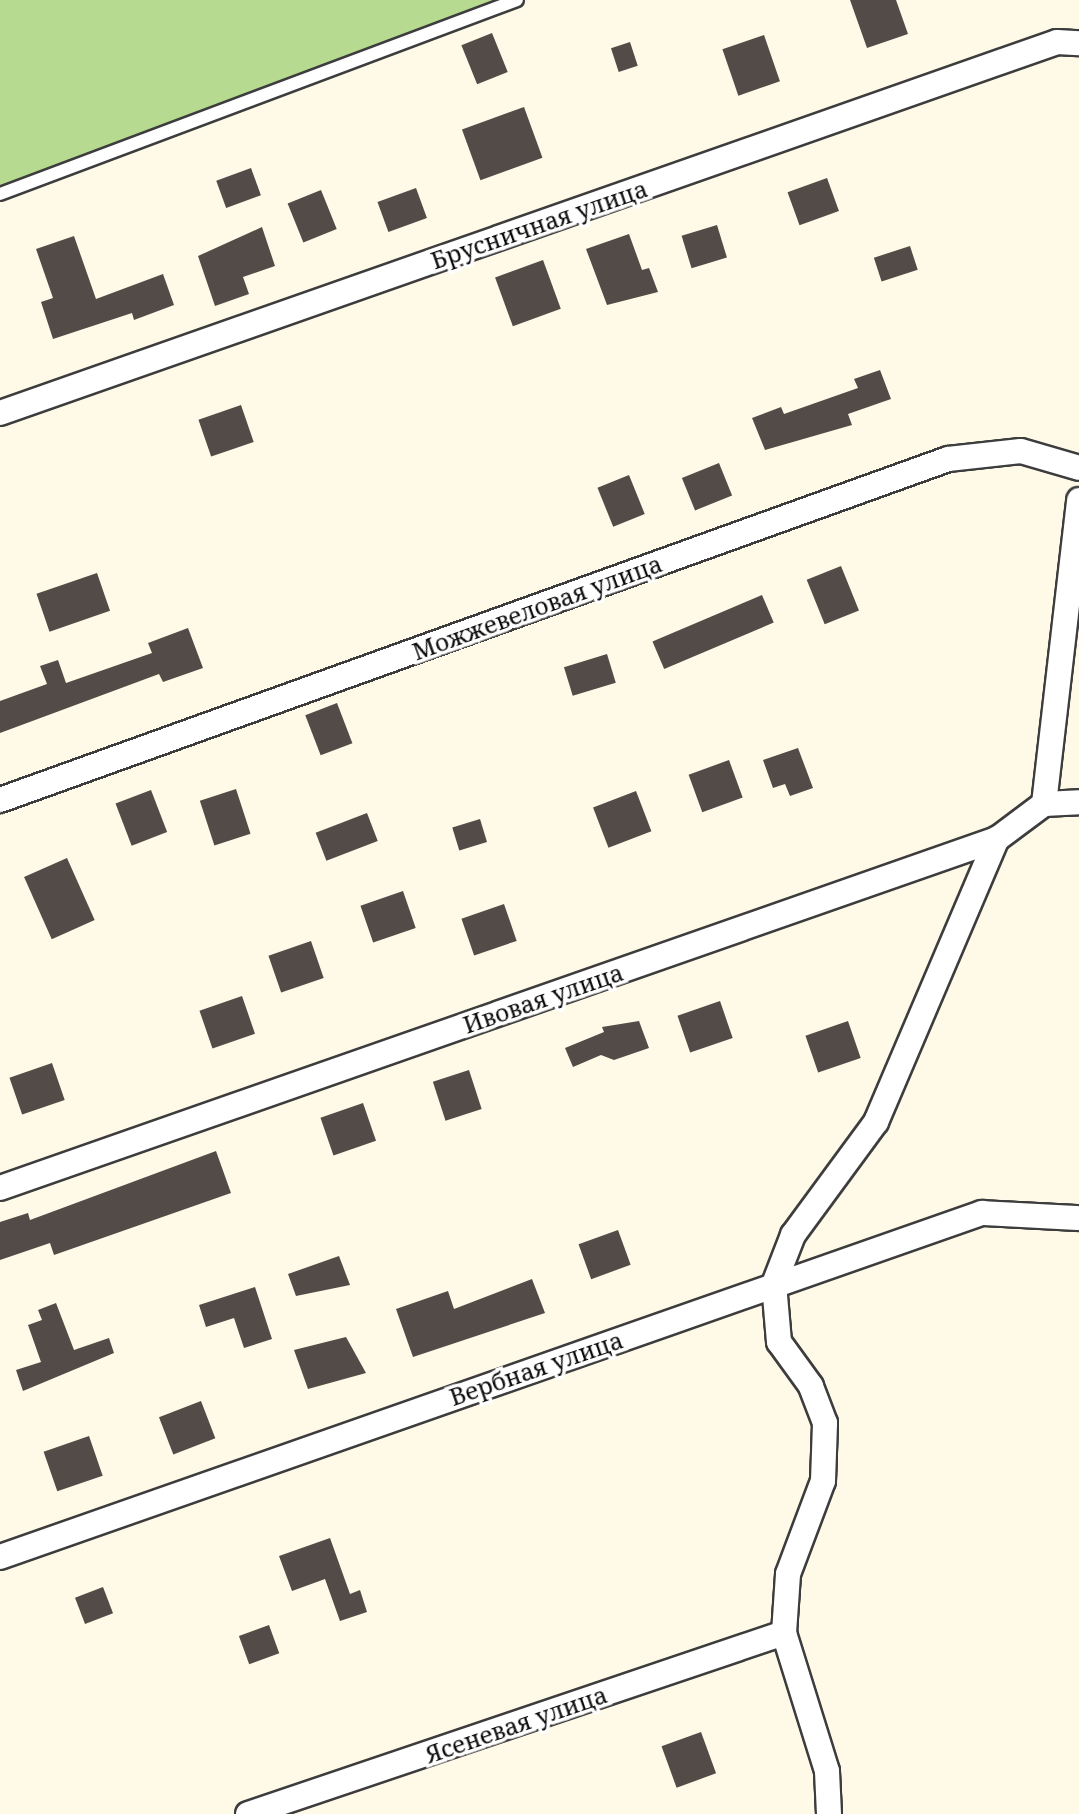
<!DOCTYPE html>
<meta charset="utf-8">
<style>
body{margin:0}
#map{position:relative;width:1079px;height:1814px;overflow:hidden;background:#fff9e8;font-family:"Noto Serif",serif}
div>[style]{position:absolute}
.forest>*{inset:0;background:#b7da91}
.building>*{inset:0;background:#534b47;transform-origin:0 0}
.roads{filter:drop-shadow(2px 0 #3d3d3d) drop-shadow(-2px 0 #3d3d3d) drop-shadow(0 2px #3d3d3d) drop-shadow(0 -2px #3d3d3d)}
.lane>*{height:12px;margin:-6px;padding:0 6px;transform-origin:6px;border-radius:6px;background:#fff}
.street>*{height:24px;margin:-12px;padding:0 12px;transform-origin:12px;border-radius:12px;background:#fff}
span{translate:-50% -50%;white-space:nowrap;text-align:center;line-height:1.15;-webkit-text-stroke:7px #fff;paint-order:stroke}
.street-label{font-size:24px;color:#0a0a0a}
</style>
<div id="map">
<div class="forest">
<i style="clip-path:polygon(0 0,496px 0,0 190px)"></i>
</div>
<div class="building">
<i style="clip-path:polygon(850px 0,896px 0,908px 34px,867px 48px)"></i>
<i style="left:492px;top:33px;width:42px;height:33px;rotate:68deg"></i>
<i style="left:764px;top:35px;width:49px;height:44px;rotate:71deg"></i>
<i style="left:630px;top:42px;width:25px;height:20px;rotate:72deg"></i>
<i style="left:524px;top:107px;width:54px;height:66px;rotate:70deg"></i>
<i style="left:251px;top:168px;width:29px;height:37px;rotate:70deg"></i>
<i style="left:827px;top:178px;width:35px;height:42px;rotate:70deg"></i>
<i style="left:416px;top:188px;width:32px;height:41px;rotate:70deg"></i>
<i style="left:321px;top:190px;width:42px;height:36px;rotate:68deg"></i>
<i style="left:717px;top:225px;width:34px;height:37px;rotate:73deg"></i>
<i style="clip-path:polygon(262px 227px,275px 266px,243px 277px,249px 294px,215px 306px,198px 256px)"></i>
<i style="clip-path:polygon(629px 234px,642px 270px,649px 268px,658px 292px,607px 305px,586px 249px)"></i>
<i style="clip-path:polygon(74px 236px,96px 299px,163px 274px,174px 305px,134px 320px,132px 313px,53px 339px,41px 302px,53px 298px,36px 249px)"></i>
<i style="left:910px;top:246px;width:25px;height:38px;rotate:72deg"></i>
<i style="left:543px;top:260px;width:52px;height:51px;rotate:70deg"></i>
<i style="clip-path:polygon(880px 370px,891px 399px,848px 414px,852px 425px,765px 450px,752px 418px,781px 407px,784px 414px,858px 388px,854px 379px)"></i>
<i style="left:241px;top:405px;width:39px;height:45px;rotate:71deg"></i>
<i style="left:719px;top:463px;width:35px;height:40px;rotate:68deg"></i>
<i style="left:629px;top:475px;width:42px;height:34px;rotate:68deg"></i>
<i style="left:841px;top:566px;width:48px;height:37px;rotate:68deg"></i>
<i style="left:97px;top:573px;width:40px;height:64px;rotate:71deg"></i>
<i style="left:762px;top:595px;width:30px;height:119px;rotate:67deg"></i>
<i style="clip-path:polygon(188px 628px,203px 668px,163px 682px,159px 674px,0 733px,0 701px,47px 684px,40px 666px,58px 660px,66px 683px,152px 653px,148px 643px)"></i>
<i style="left:607px;top:654px;width:30px;height:45px;rotate:73deg"></i>
<i style="left:337px;top:703px;width:43px;height:34px;rotate:69deg"></i>
<i style="clip-path:polygon(798px 748px,813px 788px,790px 796px,785px 784px,773px 788px,763px 760px)"></i>
<i style="left:729px;top:760px;width:40px;height:43px;rotate:70deg"></i>
<i style="left:236px;top:789px;width:47px;height:38px;rotate:72deg"></i>
<i style="left:151px;top:790px;width:45px;height:38px;rotate:69deg"></i>
<i style="left:636px;top:791px;width:43px;height:46px;rotate:69deg"></i>
<i style="left:367px;top:813px;width:30px;height:55px;rotate:69deg"></i>
<i style="left:480px;top:819px;width:24px;height:29px;rotate:73deg"></i>
<i style="left:67px;top:858px;width:68px;height:47px;rotate:66deg"></i>
<i style="left:403px;top:891px;width:39px;height:45px;rotate:71deg"></i>
<i style="left:504px;top:904px;width:39px;height:45px;rotate:71deg"></i>
<i style="left:311px;top:941px;width:39px;height:45px;rotate:71deg"></i>
<i style="left:242px;top:996px;width:40px;height:45px;rotate:71deg"></i>
<i style="left:720px;top:1001px;width:39px;height:45px;rotate:71deg"></i>
<i style="clip-path:polygon(639px 1021px,649px 1048px,614px 1060px,601px 1055px,573px 1067px,565px 1048px,604px 1032px,602px 1027px)"></i>
<i style="left:848px;top:1021px;width:39px;height:45px;rotate:71deg"></i>
<i style="left:52px;top:1063px;width:39px;height:45px;rotate:71deg"></i>
<i style="left:469px;top:1070px;width:41px;height:38px;rotate:72deg"></i>
<i style="left:363px;top:1103px;width:40px;height:45px;rotate:71deg"></i>
<i style="clip-path:polygon(216px 1151px,231px 1193px,54px 1255px,50px 1243px,0 1260px,0 1222px,28px 1213px,30px 1220px)"></i>
<i style="left:618px;top:1230px;width:37px;height:42px;rotate:70deg"></i>
<i style="clip-path:polygon(339px 1256px,350px 1285px,296px 1296px,288px 1274px)"></i>
<i style="clip-path:polygon(532px 1279px,545px 1313px,413px 1357px,396px 1309px,448px 1291px,454px 1309px)"></i>
<i style="clip-path:polygon(255px 1287px,272px 1339px,244px 1348px,234px 1318px,206px 1327px,199px 1305px)"></i>
<i style="clip-path:polygon(56px 1303px,74px 1350px,109px 1338px,114px 1353px,23px 1391px,16px 1370px,41px 1362px,28px 1325px,42px 1320px,38px 1310px)"></i>
<i style="clip-path:polygon(346px 1337px,366px 1373px,308px 1389px,294px 1350px)"></i>
<i style="left:201px;top:1401px;width:40px;height:45px;rotate:69deg"></i>
<i style="left:89px;top:1436px;width:42px;height:48px;rotate:71deg"></i>
<i style="clip-path:polygon(330px 1538px,350px 1594px,360px 1590px,367px 1612px,340px 1621px,325px 1579px,292px 1591px,279px 1556px)"></i>
<i style="left:103px;top:1587px;width:28px;height:30px;rotate:69deg"></i>
<i style="left:269px;top:1625px;width:30px;height:32px;rotate:70deg"></i>
<i style="left:701px;top:1732px;width:44px;height:42px;rotate:70deg"></i>
</div>
<div class="roads">
<div class="lane">
<i style="left:0;top:194px;width:552px;rotate:-20.57deg"></i>
</div>
<div class="street">
<i style="left:0;top:413px;width:1120px;rotate:-19.34deg"></i>
<i style="left:1057px;top:42px;width:22px;rotate:3deg"></i>
<i style="left:0;top:800px;width:1007px;rotate:-19.78deg"></i>
<i style="left:948px;top:459px;width:73px;rotate:-6.3deg"></i>
<i style="left:1021px;top:451px;width:60px;rotate:16.3deg"></i>
<i style="left:1044px;top:804px;width:306px;rotate:-83.4deg"></i>
<i style="left:0;top:1188px;width:1056px;rotate:-19.29deg"></i>
<i style="left:997px;top:839px;width:59px;rotate:-36.7deg"></i>
<i style="left:1044px;top:804px;width:35px;rotate:-3deg"></i>
<i style="left:0;top:1557px;width:1041px;rotate:-19.31deg"></i>
<i style="left:982px;top:1213px;width:97px;rotate:3deg"></i>
<i style="left:248px;top:1814px;width:566px;rotate:-18.66deg"></i>
<i style="left:829px;top:1814px;width:43px;rotate:-92.7deg"></i>
<i style="left:827px;top:1771px;width:145px;rotate:-107.3deg"></i>
<i style="left:784px;top:1633px;width:59px;rotate:-86.1deg"></i>
<i style="left:788px;top:1574px;width:99px;rotate:-69.4deg"></i>
<i style="left:823px;top:1481px;width:58px;rotate:-88deg"></i>
<i style="left:825px;top:1423px;width:40px;rotate:-111deg"></i>
<i style="left:811px;top:1386px;width:54px;rotate:-126deg"></i>
<i style="left:779px;top:1342px;width:58px;rotate:-94.9deg"></i>
<i style="left:774px;top:1284px;width:53px;rotate:-68.8deg"></i>
<i style="left:793px;top:1235px;width:140px;rotate:-53.7deg"></i>
<i style="left:876px;top:1122px;width:308px;rotate:-66.9deg"></i>
</div>
</div>
<div class="street-label">
<span style="left:539px;top:224px;rotate:-19deg">Брусничная улица</span>
<span style="left:537px;top:607px;rotate:-20deg">Можжевеловая улица</span>
<span style="left:543px;top:998px;rotate:-19deg">Ивовая улица</span>
<span style="left:536px;top:1368px;rotate:-19deg">Вербная улица</span>
<span style="left:516px;top:1724px;rotate:-19deg">Ясеневая улица</span>
</div>
</div>
